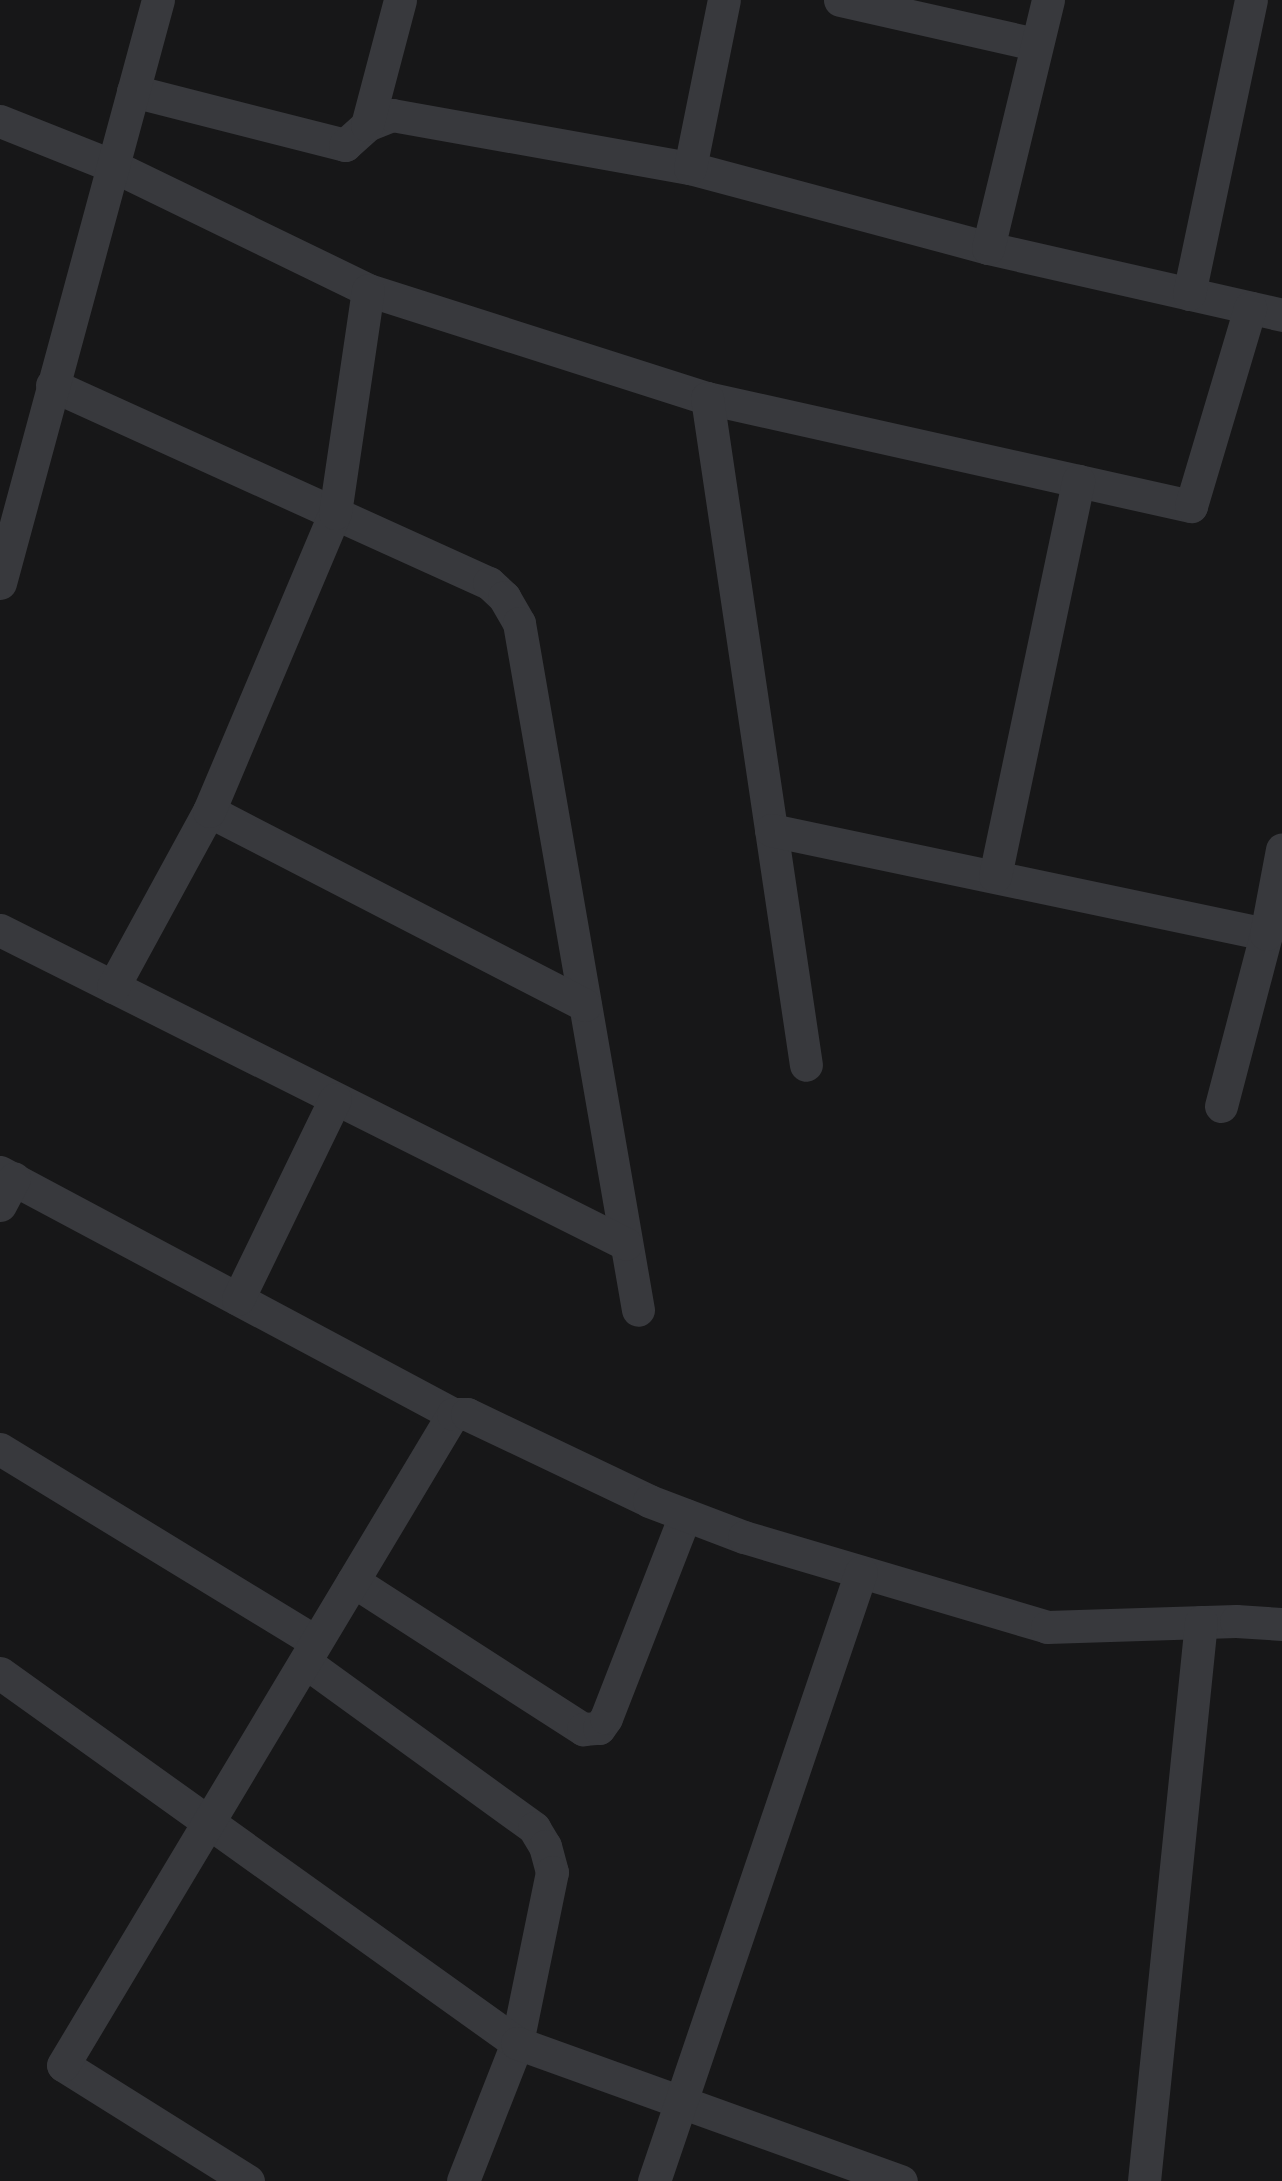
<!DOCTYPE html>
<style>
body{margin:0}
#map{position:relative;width:1282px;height:2181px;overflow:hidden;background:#171718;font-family:Figtree,sans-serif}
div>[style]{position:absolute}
.minor>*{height:33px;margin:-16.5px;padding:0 16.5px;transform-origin:16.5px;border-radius:16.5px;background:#38393d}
span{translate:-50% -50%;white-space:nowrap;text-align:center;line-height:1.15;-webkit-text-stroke:5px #121213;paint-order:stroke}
</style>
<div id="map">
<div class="minor">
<i style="left:840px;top:0;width:201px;rotate:12.7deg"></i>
<i style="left:133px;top:91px;width:219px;rotate:14.3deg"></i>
<i style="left:345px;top:145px;width:30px;rotate:-42deg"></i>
<i style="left:367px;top:125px;width:27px;rotate:-22deg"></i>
<i style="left:392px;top:115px;width:303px;rotate:10.1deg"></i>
<i style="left:690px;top:168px;width:309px;rotate:15deg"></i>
<i style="left:988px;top:248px;width:302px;rotate:12.8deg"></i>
<i style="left:0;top:121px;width:122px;rotate:21.7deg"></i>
<i style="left:113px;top:166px;width:284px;rotate:25.9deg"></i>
<i style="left:368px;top:290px;width:356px;rotate:17.7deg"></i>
<i style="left:707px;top:398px;width:496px;rotate:12.6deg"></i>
<i style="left:1191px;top:506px;width:207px;rotate:-73.4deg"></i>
<i style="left:367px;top:125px;width:129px;rotate:-75.2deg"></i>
<i style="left:690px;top:168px;width:171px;rotate:-78.6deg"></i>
<i style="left:988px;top:248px;width:255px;rotate:-76.4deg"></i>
<i style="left:1189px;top:294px;width:300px;rotate:-78.1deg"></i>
<i style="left:52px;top:385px;width:480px;rotate:24.4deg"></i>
<i style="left:489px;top:583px;width:21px;rotate:43deg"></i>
<i style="left:504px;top:597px;width:30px;rotate:60deg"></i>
<i style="left:519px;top:623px;width:697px;rotate:80.17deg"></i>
<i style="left:707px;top:398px;width:674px;rotate:81.56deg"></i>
<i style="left:0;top:583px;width:604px;rotate:-74.84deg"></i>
<i style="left:209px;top:811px;width:423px;rotate:27.3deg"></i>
<i style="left:771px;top:830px;width:506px;rotate:11.87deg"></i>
<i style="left:995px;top:876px;width:404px;rotate:-78.1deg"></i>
<i style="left:0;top:930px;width:700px;rotate:26.64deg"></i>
<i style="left:113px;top:987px;width:200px;rotate:-61.4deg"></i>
<i style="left:209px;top:811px;width:324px;rotate:-67.1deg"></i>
<i style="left:335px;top:513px;width:225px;rotate:-81.6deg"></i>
<i style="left:1221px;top:1106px;width:178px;rotate:-75.3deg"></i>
<i style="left:1266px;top:934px;width:86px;rotate:-79.3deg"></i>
<i style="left:0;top:1172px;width:514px;rotate:28.11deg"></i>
<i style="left:0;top:1205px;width:30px;rotate:-62deg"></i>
<i style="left:238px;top:1299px;width:222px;rotate:-64.1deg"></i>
<i style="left:0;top:1449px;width:370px;rotate:31.4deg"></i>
<i style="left:353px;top:1581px;width:274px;rotate:32.8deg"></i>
<i style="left:583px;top:1729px;width:16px;rotate:-4deg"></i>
<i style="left:599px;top:1728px;width:12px;rotate:-55deg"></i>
<i style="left:606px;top:1718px;width:218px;rotate:-68.7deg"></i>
<i style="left:305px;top:1662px;width:283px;rotate:35.9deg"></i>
<i style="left:534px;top:1828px;width:21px;rotate:59deg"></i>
<i style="left:545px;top:1846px;width:27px;rotate:75deg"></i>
<i style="left:552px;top:1872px;width:175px;rotate:101.6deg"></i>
<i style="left:517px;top:2043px;width:148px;rotate:111.4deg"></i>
<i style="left:0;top:1673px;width:636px;rotate:35.59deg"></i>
<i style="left:517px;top:2043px;width:408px;rotate:19.8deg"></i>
<i style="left:248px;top:2181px;width:218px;rotate:-147.9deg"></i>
<i style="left:63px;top:2065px;width:759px;rotate:-59.08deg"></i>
<i style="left:453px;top:1414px;width:14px"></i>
<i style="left:467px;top:1414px;width:202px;rotate:25.5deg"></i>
<i style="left:649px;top:1501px;width:102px;rotate:20.8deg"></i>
<i style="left:744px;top:1537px;width:316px;rotate:16.5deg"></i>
<i style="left:1047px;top:1627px;width:189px;rotate:-1.8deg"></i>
<i style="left:1236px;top:1621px;width:46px;rotate:3.7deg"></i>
<i style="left:654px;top:2181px;width:643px;rotate:-71.23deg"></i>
<i style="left:1144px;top:2181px;width:562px;rotate:-84.18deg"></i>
</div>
</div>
